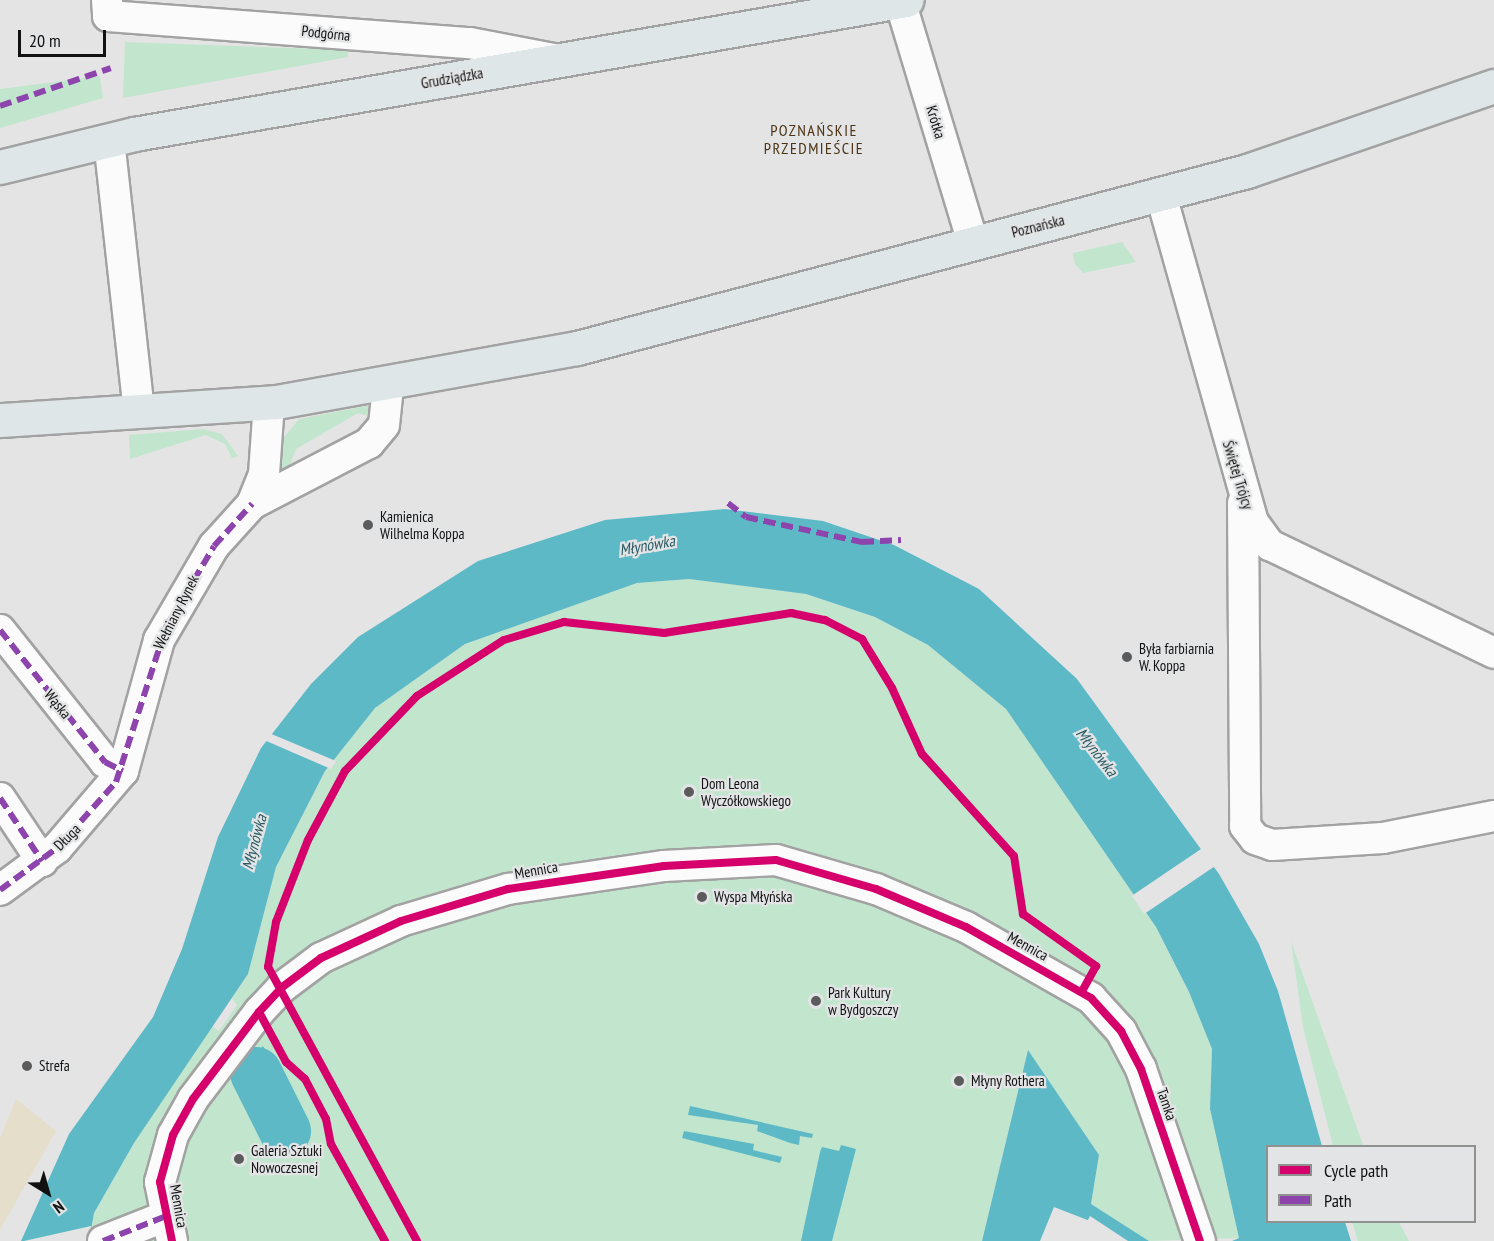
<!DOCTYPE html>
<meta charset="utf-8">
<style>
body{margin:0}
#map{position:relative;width:1494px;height:1241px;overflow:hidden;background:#e4e4e4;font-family:"PT Sans Narrow",sans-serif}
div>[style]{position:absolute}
.green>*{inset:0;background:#c1e6cd}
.sand>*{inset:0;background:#e4deca}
.water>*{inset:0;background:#5eb9c7}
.pier>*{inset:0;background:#e4e4e4;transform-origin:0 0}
.river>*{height:52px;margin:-26px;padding:0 26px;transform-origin:26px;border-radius:26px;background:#5eb9c7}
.roads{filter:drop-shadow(2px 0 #a2a2a2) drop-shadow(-2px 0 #a2a2a2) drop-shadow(0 2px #a2a2a2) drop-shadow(0 -2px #a2a2a2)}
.minor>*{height:30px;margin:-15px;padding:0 15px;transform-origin:15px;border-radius:15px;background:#fbfbfb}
.major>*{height:33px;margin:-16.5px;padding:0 16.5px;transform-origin:16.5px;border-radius:16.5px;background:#dfe6e7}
.quiet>*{height:6px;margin-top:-3px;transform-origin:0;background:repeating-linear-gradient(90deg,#8e44ad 0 12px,transparent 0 18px)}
.cycleway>*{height:8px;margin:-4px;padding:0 4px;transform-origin:4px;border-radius:4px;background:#d6006c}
.dots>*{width:16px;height:16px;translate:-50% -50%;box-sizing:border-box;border:3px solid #e3e4e5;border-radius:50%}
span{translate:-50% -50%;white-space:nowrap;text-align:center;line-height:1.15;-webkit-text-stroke:4.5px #e3e4e5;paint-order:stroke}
.street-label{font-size:15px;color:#111}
.poi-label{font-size:15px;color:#111}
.left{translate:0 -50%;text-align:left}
.neighbourhood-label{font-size:16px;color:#4c3211;letter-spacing:1.5px}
.water-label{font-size:16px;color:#2b5c65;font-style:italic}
.legend{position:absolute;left:1266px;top:1145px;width:210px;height:78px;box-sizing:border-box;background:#e3e4e5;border:2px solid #8f9090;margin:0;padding:8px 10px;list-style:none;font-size:18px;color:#111}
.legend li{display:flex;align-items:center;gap:12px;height:30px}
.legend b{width:30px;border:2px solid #8f9090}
.north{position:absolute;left:18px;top:1163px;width:60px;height:60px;-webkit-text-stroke:4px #e3e4e5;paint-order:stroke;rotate:143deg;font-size:16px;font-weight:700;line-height:24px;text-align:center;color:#111}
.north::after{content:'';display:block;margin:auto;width:21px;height:27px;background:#111;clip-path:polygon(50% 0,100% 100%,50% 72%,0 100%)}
.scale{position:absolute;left:18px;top:30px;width:88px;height:27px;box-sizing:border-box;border:3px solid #111;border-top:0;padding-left:8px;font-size:18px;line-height:21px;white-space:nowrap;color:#111;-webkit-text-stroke:4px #e3e4e5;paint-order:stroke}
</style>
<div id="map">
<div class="green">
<i style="clip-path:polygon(125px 42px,348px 50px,348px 57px,123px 98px)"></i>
<i style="clip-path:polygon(100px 76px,103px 98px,0 128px,0 89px)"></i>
<i style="clip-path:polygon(1122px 242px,1136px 262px,1083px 273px,1075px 264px,1073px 253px)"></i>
<i style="clip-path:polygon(377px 404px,366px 428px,369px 416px,358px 413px,296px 449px,286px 476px,278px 474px,282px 440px,299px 419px)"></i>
<i style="clip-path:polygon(203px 429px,222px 434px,238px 456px,232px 458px,225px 444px,206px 435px,130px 459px,129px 435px)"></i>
<i style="clip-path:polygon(689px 579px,806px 594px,875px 617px,928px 645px,1006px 709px,1156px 927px,1189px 992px,1212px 1049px,1210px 1109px,1239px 1238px,1149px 1241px,1091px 1204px,1099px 1155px,1028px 1050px,982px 1241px,89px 1241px,94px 1213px,134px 1143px,212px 1026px,219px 1031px,237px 1005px,232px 998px,248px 974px,276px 867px,325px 771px,375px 708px,465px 644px,637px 583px)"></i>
<i style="clip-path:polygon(1291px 941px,1363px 1145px,1363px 1146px,1333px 1146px,1303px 1027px)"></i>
<i style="clip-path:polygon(1352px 1222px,1399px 1222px,1409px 1241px,1358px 1241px)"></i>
</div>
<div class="sand">
<i style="clip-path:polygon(16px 1099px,56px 1131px,0 1230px,0 1138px)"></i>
</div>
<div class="water">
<i style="clip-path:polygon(725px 509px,823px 521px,894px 545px,979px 589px,1077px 679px,1219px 874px,1259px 944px,1278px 991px,1322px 1146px,1268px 1146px,1268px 1222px,1345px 1222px,1351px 1241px,1232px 1241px,1239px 1238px,1210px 1109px,1212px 1049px,1189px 992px,1156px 927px,1006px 709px,928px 645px,875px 617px,806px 594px,689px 579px,637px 583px,465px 644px,375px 708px,325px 771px,276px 867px,248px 974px,134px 1143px,94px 1213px,89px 1241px,21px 1241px,69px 1134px,153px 1017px,182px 949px,218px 837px,261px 748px,311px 684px,358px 637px,478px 561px,605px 520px)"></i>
<i style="clip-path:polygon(263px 1046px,284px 1086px,251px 1104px,237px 1079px)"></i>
<i style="clip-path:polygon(1028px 1050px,1099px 1155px,1091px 1204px,1149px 1241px,1128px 1241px,1090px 1216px,1077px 1241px,982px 1241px)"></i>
<i style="clip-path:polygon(690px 1106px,813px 1134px,812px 1138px,800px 1136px,799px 1145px,790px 1143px,757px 1131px,758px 1125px,688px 1115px)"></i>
<i style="clip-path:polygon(684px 1131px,754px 1144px,753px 1150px,782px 1157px,780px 1163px,682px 1138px)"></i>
<i style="clip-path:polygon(841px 1145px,856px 1149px,832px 1241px,801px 1241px,820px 1152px,822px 1147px,839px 1151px)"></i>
</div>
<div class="pier">
<i style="clip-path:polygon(269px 733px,336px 761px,331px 769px,264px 740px)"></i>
<i style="left:1204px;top:847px;width:22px;height:87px;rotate:56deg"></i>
<i style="clip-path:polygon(1054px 1207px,1090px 1221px,1080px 1241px,1040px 1241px)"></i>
<i style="clip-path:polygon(91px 1226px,89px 1241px,24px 1241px)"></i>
</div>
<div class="river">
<i style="left:256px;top:1073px;width:65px;rotate:63.4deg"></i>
</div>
<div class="roads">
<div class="minor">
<i style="left:107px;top:0;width:16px;rotate:86deg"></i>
<i style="left:108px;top:16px;width:363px;rotate:4.3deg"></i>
<i style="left:470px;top:43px;width:85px;rotate:10.9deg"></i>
<i style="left:900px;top:1px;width:253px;rotate:73.2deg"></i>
<i style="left:109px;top:140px;width:272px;rotate:83.7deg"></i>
<i style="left:1161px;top:195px;width:340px;rotate:74.3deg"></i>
<i style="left:1253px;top:522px;width:29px;rotate:54deg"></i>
<i style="left:1270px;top:545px;width:249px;rotate:25.7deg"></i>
<i style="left:1243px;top:503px;width:323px;rotate:89.6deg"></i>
<i style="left:1245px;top:826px;width:16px;rotate:52deg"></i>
<i style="left:1255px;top:839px;width:18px;rotate:19deg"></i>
<i style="left:1272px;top:845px;width:111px;rotate:-3.6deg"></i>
<i style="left:1383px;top:838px;width:113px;rotate:-11.2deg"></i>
<i style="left:252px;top:504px;width:32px;rotate:-68deg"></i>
<i style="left:264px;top:474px;width:71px;rotate:-86deg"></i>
<i style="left:0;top:630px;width:169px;rotate:51.5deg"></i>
<i style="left:105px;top:762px;width:20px;rotate:27deg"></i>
<i style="left:0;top:798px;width:76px;rotate:56.3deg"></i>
<i style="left:0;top:890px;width:71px;rotate:-36.4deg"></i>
<i style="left:57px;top:848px;width:101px;rotate:-49.4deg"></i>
<i style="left:123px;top:771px;width:136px;rotate:-74.6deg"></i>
<i style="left:159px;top:640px;width:109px;rotate:-59.7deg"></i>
<i style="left:214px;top:546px;width:57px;rotate:-47.9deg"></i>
<i style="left:252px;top:504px;width:132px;rotate:-27.5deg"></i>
<i style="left:369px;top:443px;width:23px;rotate:-50deg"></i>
<i style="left:384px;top:425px;width:39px;rotate:-84deg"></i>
<i style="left:103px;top:1241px;width:66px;rotate:-21.5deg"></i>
<i style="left:172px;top:1241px;width:60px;rotate:-101.5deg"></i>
<i style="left:160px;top:1182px;width:49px;rotate:-74.5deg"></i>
<i style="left:173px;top:1135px;width:41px;rotate:-60.9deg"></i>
<i style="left:193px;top:1099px;width:109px;rotate:-52.8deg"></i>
<i style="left:259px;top:1012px;width:33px;rotate:-47deg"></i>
<i style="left:281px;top:988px;width:50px;rotate:-36.9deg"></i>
<i style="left:321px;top:958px;width:88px;rotate:-24.8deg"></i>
<i style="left:401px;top:921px;width:112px;rotate:-16.7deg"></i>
<i style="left:508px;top:889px;width:158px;rotate:-8.4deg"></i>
<i style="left:664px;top:866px;width:112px;rotate:-3.1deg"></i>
<i style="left:776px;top:860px;width:104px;rotate:16.2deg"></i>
<i style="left:876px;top:889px;width:98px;rotate:22.9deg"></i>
<i style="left:966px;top:927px;width:144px;rotate:29.6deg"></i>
<i style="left:1091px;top:998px;width:45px;rotate:47.7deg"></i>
<i style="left:1121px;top:1031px;width:43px;rotate:62.2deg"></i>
<i style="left:1141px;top:1069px;width:182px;rotate:71.1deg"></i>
</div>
<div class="major">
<i style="left:0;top:167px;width:138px;rotate:-13.8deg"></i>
<i style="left:134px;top:134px;width:784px;rotate:-9.85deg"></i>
<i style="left:0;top:420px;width:277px;rotate:-3.7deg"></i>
<i style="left:276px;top:402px;width:306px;rotate:-10.2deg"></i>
<i style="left:577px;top:348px;width:693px;rotate:-14.8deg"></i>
<i style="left:1247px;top:171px;width:261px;rotate:-19deg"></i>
</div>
</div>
<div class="quiet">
<i style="left:0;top:106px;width:117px;rotate:-18.9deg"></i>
<i style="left:728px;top:503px;width:23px;rotate:38deg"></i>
<i style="left:746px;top:517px;width:119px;rotate:12.2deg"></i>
<i style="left:862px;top:542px;width:39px;rotate:-3deg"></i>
<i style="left:0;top:630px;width:169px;rotate:51.5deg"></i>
<i style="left:105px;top:762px;width:20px;rotate:27deg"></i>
<i style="left:0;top:798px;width:76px;rotate:56.3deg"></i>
<i style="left:0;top:890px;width:71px;rotate:-36.4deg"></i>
<i style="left:57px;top:848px;width:89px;rotate:-48.2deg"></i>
<i style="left:116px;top:782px;width:163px;rotate:-72.1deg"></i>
<i style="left:166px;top:627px;width:94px;rotate:-59.3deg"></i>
<i style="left:214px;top:546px;width:57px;rotate:-47.9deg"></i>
<i style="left:103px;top:1241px;width:66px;rotate:-21.5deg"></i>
</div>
<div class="cycleway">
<i style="left:259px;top:1012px;width:57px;rotate:61.6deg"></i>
<i style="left:286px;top:1062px;width:25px;rotate:42deg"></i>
<i style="left:305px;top:1079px;width:45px;rotate:62.3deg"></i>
<i style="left:326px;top:1119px;width:25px;rotate:79deg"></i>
<i style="left:331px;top:1144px;width:111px;rotate:60.9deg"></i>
<i style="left:172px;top:1241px;width:60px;rotate:-101.5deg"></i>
<i style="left:160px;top:1182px;width:49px;rotate:-74.5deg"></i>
<i style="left:173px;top:1135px;width:41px;rotate:-60.9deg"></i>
<i style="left:193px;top:1099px;width:109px;rotate:-52.8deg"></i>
<i style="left:259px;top:1012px;width:33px;rotate:-47deg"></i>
<i style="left:281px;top:988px;width:50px;rotate:-36.9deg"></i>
<i style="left:321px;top:958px;width:88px;rotate:-24.8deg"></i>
<i style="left:401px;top:921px;width:112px;rotate:-16.7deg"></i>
<i style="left:508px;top:889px;width:158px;rotate:-8.4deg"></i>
<i style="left:664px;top:866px;width:112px;rotate:-3.1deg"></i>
<i style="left:776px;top:860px;width:104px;rotate:16.2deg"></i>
<i style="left:876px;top:889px;width:98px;rotate:22.9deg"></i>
<i style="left:966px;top:927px;width:144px;rotate:29.6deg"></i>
<i style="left:1091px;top:998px;width:45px;rotate:47.7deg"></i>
<i style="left:1121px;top:1031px;width:43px;rotate:62.2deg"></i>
<i style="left:1141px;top:1069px;width:182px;rotate:71.1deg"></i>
<i style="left:417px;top:1241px;width:312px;rotate:-118.5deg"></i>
<i style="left:268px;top:967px;width:46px;rotate:-79.9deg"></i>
<i style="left:276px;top:922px;width:88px;rotate:-68.7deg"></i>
<i style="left:308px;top:840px;width:78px;rotate:-61.8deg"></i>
<i style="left:345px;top:771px;width:104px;rotate:-46.2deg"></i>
<i style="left:417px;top:696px;width:103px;rotate:-32.8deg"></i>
<i style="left:504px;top:640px;width:63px;rotate:-16.7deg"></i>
<i style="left:564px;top:622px;width:101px;rotate:6.3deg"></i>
<i style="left:664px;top:633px;width:129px;rotate:-8.9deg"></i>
<i style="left:791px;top:613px;width:35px;rotate:12deg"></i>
<i style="left:825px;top:620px;width:42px;rotate:27.2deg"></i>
<i style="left:862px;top:639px;width:57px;rotate:58.5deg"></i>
<i style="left:892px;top:688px;width:72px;rotate:65.6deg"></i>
<i style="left:922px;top:754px;width:137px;rotate:48deg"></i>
<i style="left:1014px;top:856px;width:59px;rotate:81.2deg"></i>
<i style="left:1023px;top:914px;width:90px;rotate:35.5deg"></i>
<i style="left:1096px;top:966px;width:29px;rotate:119deg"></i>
</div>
<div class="dots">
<i style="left:368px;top:525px;background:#5b5b5b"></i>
<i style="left:1127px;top:657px;background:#5b5b5b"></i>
<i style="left:689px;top:792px;background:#5b5b5b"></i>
<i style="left:702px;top:897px;background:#5b5b5b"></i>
<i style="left:816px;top:1001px;background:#5b5b5b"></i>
<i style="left:27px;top:1066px;background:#5b5b5b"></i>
<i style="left:959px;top:1081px;background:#5b5b5b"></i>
<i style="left:239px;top:1159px;background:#5b5b5b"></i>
</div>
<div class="street-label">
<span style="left:326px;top:33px;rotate:6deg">Podgórna</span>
<span style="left:452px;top:78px;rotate:-10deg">Grudziądzka</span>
<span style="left:936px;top:122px;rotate:73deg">Krótka</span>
<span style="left:1038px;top:226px;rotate:-14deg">Poznańska</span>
<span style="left:1238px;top:475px;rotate:73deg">Świętej Trójcy</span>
<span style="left:176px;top:612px;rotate:-63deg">Wełniany Rynek</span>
<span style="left:58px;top:704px;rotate:51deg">Wąska</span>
<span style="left:67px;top:837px;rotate:-45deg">Długa</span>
<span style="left:536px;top:870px;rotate:-10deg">Mennica</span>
<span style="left:1028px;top:946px;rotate:29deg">Mennica</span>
<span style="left:1167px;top:1104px;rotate:71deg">Tamka</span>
<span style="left:179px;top:1206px;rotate:80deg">Mennica</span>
</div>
<div class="poi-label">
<span class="left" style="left:380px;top:525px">Kamienica<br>Wilhelma Koppa</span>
<span class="left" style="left:1139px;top:657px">Była farbiarnia<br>W. Koppa</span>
<span class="left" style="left:701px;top:792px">Dom Leona<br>Wyczółkowskiego</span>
<span class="left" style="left:714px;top:897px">Wyspa Młyńska</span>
<span class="left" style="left:828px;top:1001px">Park Kultury<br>w Bydgoszczy</span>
<span class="left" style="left:39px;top:1066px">Strefa</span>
<span class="left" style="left:971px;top:1081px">Młyny Rothera</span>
<span class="left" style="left:251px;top:1159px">Galeria Sztuki<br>Nowoczesnej</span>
</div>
<div class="neighbourhood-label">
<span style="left:814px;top:139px">POZNAŃSKIE<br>PRZEDMIEŚCIE</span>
</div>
<div class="water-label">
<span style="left:647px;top:545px;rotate:-10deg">Młynówka</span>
<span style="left:1097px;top:752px;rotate:52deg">Młynówka</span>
<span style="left:254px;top:842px;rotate:-75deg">Młynówka</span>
</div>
<ul class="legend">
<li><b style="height:8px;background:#d6006c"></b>Cycle path</li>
<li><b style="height:8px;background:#8e44ad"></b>Path</li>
</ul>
<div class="north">N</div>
<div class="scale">20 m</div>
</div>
